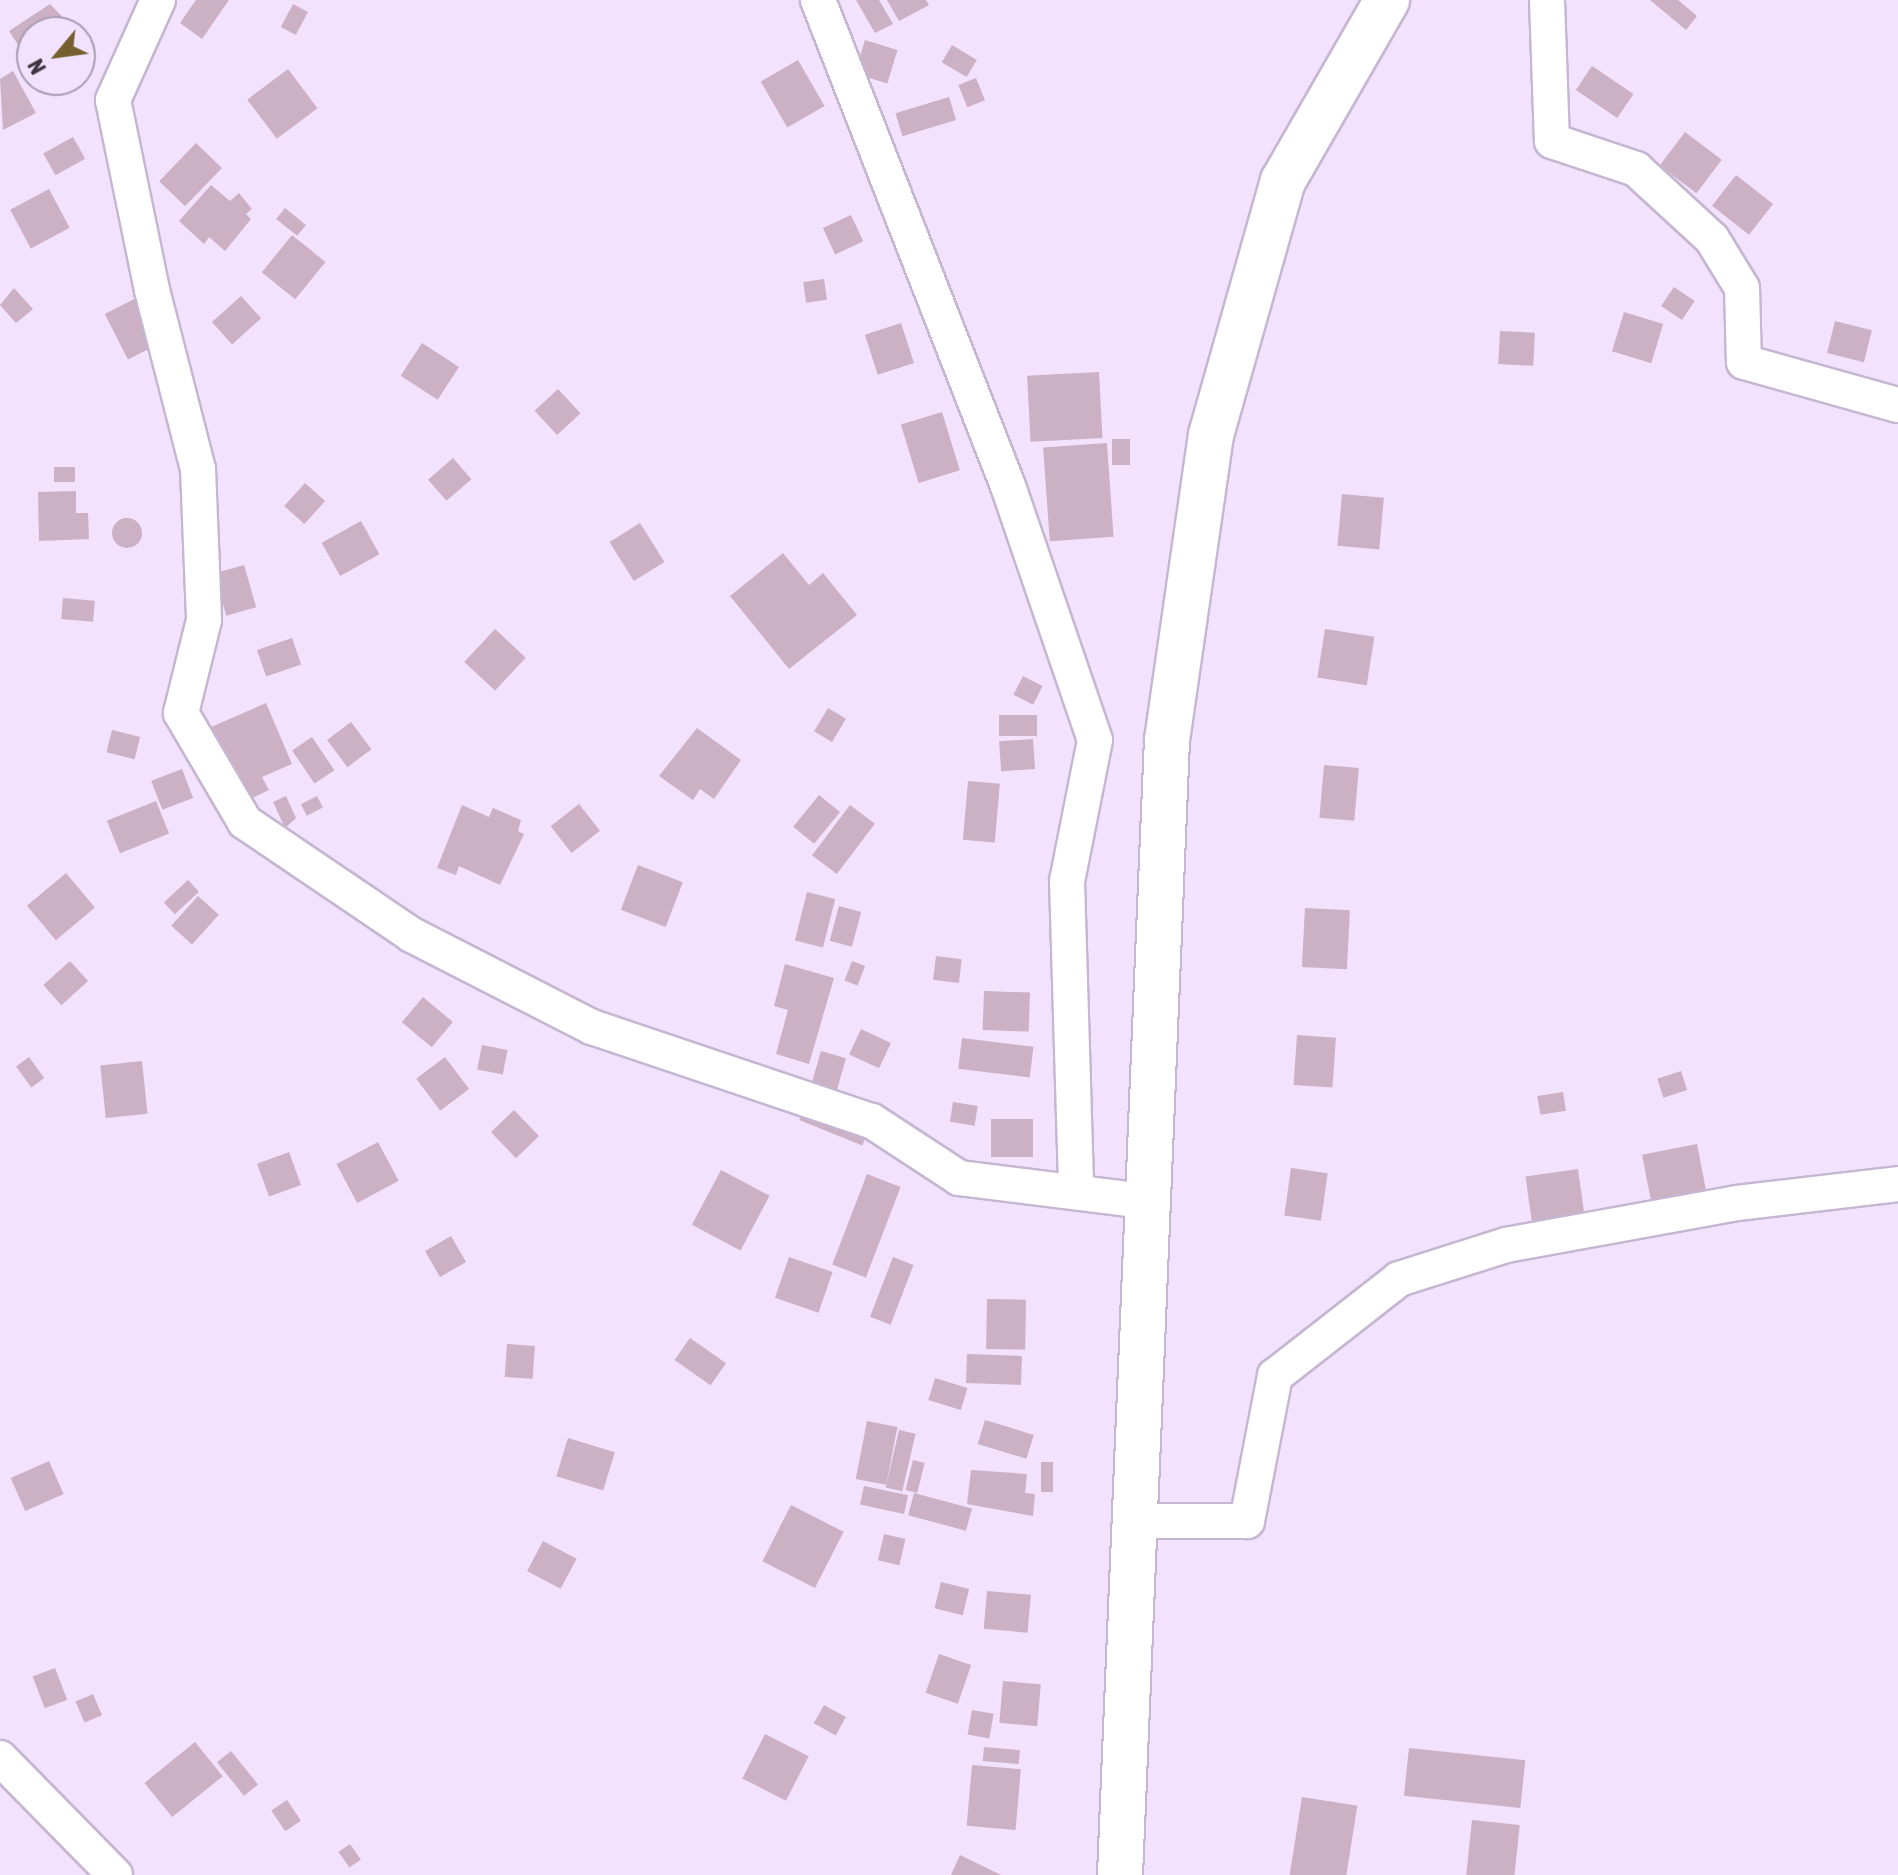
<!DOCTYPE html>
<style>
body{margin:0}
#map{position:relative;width:1898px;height:1875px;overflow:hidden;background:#f2e2fe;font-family:"Asap Condensed",sans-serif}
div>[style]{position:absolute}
.building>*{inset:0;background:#ccb0c3;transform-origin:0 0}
.round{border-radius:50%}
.roads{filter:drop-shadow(2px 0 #c5b6d1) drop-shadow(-2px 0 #c5b6d1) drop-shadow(0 2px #c5b6d1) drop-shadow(0 -2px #c5b6d1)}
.street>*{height:34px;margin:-17px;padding:0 17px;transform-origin:17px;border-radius:17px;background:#fff}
.secondary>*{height:44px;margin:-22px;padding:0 22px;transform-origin:22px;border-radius:22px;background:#fff}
span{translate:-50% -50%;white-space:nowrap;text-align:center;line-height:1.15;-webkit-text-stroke:6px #f2e2fe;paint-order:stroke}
.north{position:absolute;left:16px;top:16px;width:80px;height:80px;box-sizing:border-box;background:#f2e2fe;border:2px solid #a99db2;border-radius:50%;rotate:241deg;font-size:22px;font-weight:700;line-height:32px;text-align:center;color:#3c3540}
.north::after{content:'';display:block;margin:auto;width:28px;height:36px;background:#755f2f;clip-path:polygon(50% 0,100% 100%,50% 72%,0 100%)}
</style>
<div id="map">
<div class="building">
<i style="clip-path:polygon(196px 0,229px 0,202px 39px,180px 23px)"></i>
<i style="clip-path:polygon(856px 0,879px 0,893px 24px,875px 33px)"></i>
<i style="clip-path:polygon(887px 0,926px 0,929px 5px,899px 21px)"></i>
<i style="clip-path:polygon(1650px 0,1678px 0,1697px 16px,1686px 30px)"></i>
<i style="clip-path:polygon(50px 4px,77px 32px,32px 32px,32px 66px,9px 31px)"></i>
<i style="left:293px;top:4px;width:17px;height:26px;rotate:28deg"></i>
<i style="left:865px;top:40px;width:34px;height:35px;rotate:17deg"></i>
<i style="left:952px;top:45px;width:29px;height:20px;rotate:31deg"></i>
<i style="left:798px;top:60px;width:53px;height:43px;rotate:60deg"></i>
<i style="left:1592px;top:66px;width:50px;height:29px;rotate:34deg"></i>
<i style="left:288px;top:69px;width:49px;height:51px;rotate:53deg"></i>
<i style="clip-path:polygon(13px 71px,36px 113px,3px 130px,0 79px)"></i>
<i style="left:976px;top:78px;width:24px;height:19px;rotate:68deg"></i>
<i style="left:949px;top:97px;width:24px;height:56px;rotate:73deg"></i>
<i style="left:1685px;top:132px;width:46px;height:42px;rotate:37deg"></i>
<i style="left:73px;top:137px;width:25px;height:34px;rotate:61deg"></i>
<i style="left:196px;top:143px;width:36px;height:53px;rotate:44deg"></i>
<i style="left:1736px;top:175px;width:47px;height:39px;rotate:38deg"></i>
<i style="clip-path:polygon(211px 185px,230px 201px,239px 193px,252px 209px,246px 214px,251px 219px,225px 251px,209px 237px,204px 244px,179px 221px)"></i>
<i style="left:49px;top:189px;width:44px;height:44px;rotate:62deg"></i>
<i style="left:285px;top:208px;width:27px;height:14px;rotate:39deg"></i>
<i style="left:851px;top:215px;width:29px;height:31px;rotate:65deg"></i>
<i style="left:292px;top:235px;width:43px;height:48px;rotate:39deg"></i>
<i style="left:824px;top:279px;width:21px;height:21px;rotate:82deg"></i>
<i style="left:1674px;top:287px;width:25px;height:23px;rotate:34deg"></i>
<i style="clip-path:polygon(14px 288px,33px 309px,16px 323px,0 305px)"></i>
<i style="left:152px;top:290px;width:51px;height:53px;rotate:63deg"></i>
<i style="left:241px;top:296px;width:30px;height:39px;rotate:48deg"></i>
<i style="left:1624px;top:312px;width:41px;height:41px;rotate:17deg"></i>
<i style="left:1835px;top:321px;width:38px;height:33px;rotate:14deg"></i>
<i style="left:901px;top:323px;width:42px;height:38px;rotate:72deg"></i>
<i style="left:1500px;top:331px;width:35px;height:33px;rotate:3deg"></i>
<i style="left:422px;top:343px;width:44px;height:39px;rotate:33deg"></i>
<i style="left:1099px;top:372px;width:66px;height:72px;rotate:87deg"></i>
<i style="left:558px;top:389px;width:33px;height:32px;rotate:47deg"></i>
<i style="left:942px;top:412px;width:61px;height:43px;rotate:73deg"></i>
<i style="left:1112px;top:439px;width:18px;height:26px"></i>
<i style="left:1107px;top:443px;width:94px;height:64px;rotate:86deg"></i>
<i style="left:453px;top:458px;width:28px;height:33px;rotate:49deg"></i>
<i style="left:54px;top:467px;width:21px;height:15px"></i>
<i style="left:305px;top:483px;width:27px;height:31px;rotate:42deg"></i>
<i style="clip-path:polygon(76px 491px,76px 513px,88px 513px,89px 539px,39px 541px,38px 492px)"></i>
<i style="left:1342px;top:494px;width:42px;height:52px;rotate:5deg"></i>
<i class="round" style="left:112px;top:518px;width:30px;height:30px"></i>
<i style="left:361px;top:521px;width:38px;height:45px;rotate:61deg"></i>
<i style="left:640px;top:523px;width:46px;height:36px;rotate:58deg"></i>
<i style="clip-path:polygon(783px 553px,809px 585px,823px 573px,857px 615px,789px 669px,730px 596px)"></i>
<i style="left:244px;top:565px;width:44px;height:31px;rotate:74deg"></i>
<i style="left:63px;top:598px;width:32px;height:21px;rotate:5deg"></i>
<i style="left:495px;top:629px;width:42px;height:45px;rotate:43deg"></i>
<i style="left:1325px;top:629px;width:50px;height:49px;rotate:9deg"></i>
<i style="left:292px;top:638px;width:28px;height:37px;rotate:71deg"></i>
<i style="left:1023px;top:676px;width:22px;height:21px;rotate:27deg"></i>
<i style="clip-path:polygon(266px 703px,292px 764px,262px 777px,269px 790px,246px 801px,202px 731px)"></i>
<i style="left:828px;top:708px;width:21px;height:27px;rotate:31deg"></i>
<i style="left:999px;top:715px;width:38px;height:21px"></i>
<i style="left:351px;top:722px;width:34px;height:30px;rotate:53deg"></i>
<i style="clip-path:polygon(697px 728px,741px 760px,714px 799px,700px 789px,693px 800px,659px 776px)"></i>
<i style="left:112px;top:730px;width:29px;height:23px;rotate:14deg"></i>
<i style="left:312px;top:737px;width:40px;height:24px;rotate:56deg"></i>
<i style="left:1033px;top:739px;width:30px;height:34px;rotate:86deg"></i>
<i style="left:1324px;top:765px;width:35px;height:53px;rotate:5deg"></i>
<i style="left:182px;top:769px;width:31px;height:33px;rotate:69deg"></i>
<i style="left:968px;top:781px;width:32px;height:59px;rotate:5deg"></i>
<i style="left:819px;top:795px;width:27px;height:41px;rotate:39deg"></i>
<i style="clip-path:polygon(286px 796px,296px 818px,285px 828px,273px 802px)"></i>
<i style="left:317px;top:796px;width:13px;height:18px;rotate:63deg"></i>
<i style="left:156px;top:801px;width:35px;height:53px;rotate:68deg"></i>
<i style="left:579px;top:804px;width:34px;height:36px;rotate:52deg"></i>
<i style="clip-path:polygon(462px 805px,489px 817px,493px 808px,521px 820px,518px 831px,524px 834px,500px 885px,459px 866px,456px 875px,437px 868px)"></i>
<i style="left:850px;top:805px;width:31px;height:63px;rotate:37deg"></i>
<i style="left:638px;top:865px;width:48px;height:48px;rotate:21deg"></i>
<i style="left:66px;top:873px;width:45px;height:51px;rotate:50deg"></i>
<i style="left:188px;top:880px;width:16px;height:33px;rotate:47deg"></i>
<i style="left:807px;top:892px;width:29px;height:50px;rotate:14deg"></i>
<i style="left:198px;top:896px;width:28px;height:40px;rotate:42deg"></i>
<i style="left:839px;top:906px;width:23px;height:36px;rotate:15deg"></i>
<i style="left:1305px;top:908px;width:45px;height:59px;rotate:3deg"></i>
<i style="left:936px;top:956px;width:26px;height:24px;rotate:7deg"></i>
<i style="left:70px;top:961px;width:27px;height:36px;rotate:48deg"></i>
<i style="left:852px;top:961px;width:14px;height:21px;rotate:21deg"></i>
<i style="clip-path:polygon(785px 964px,834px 978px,809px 1064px,776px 1054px,788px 1010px,774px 1006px)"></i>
<i style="left:984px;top:991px;width:46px;height:39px;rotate:2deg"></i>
<i style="left:423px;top:997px;width:39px;height:33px;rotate:40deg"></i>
<i style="left:861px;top:1029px;width:33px;height:28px;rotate:25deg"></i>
<i style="left:1297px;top:1035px;width:39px;height:50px;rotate:4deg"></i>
<i style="left:962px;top:1038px;width:72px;height:31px;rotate:7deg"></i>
<i style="left:482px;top:1045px;width:26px;height:25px;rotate:11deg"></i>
<i style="left:821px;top:1051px;width:26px;height:42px;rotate:16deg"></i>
<i style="left:29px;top:1057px;width:26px;height:16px;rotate:54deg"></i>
<i style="left:445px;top:1057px;width:40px;height:36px;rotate:53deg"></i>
<i style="left:142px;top:1061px;width:53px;height:42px;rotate:84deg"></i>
<i style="left:1681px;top:1071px;width:20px;height:25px;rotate:72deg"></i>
<i style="left:1563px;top:1092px;width:19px;height:26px;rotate:81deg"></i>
<i style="left:809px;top:1096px;width:68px;height:26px;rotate:22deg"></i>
<i style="left:953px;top:1102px;width:25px;height:20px;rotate:9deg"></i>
<i style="left:514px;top:1110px;width:36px;height:32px;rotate:46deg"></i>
<i style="left:991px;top:1119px;width:42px;height:38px"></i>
<i style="left:378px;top:1142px;width:44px;height:47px;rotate:62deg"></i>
<i style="left:1697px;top:1144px;width:71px;height:56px;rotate:79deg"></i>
<i style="left:289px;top:1152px;width:35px;height:34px;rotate:70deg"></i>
<i style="left:1291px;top:1168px;width:37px;height:48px;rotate:8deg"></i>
<i style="left:1578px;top:1169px;width:68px;height:53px;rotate:82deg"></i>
<i style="left:721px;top:1170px;width:55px;height:62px;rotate:28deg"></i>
<i style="left:867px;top:1174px;width:36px;height:97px;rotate:21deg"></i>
<i style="left:451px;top:1236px;width:30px;height:30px;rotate:60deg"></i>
<i style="left:789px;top:1257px;width:46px;height:43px;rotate:19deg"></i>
<i style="left:893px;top:1257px;width:22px;height:64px;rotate:21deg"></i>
<i style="left:987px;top:1299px;width:39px;height:50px;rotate:1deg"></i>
<i style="left:690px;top:1338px;width:44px;height:27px;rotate:35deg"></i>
<i style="left:507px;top:1344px;width:28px;height:33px;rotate:4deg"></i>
<i style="left:967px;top:1354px;width:55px;height:29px;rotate:2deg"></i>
<i style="left:935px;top:1378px;width:34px;height:23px;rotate:17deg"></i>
<i style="left:985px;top:1420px;width:51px;height:25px;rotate:17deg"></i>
<i style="left:867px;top:1421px;width:31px;height:59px;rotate:11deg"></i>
<i style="left:899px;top:1430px;width:17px;height:59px;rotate:13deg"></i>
<i style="left:568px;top:1438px;width:49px;height:40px;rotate:17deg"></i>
<i style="left:913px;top:1460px;width:12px;height:31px;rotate:14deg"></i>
<i style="left:49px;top:1461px;width:36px;height:42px;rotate:66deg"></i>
<i style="left:1041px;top:1462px;width:12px;height:30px"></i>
<i style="clip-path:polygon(971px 1470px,1027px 1474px,1025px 1493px,1035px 1494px,1033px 1516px,967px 1504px)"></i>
<i style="left:864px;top:1486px;width:45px;height:19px;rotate:12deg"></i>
<i style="left:914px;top:1493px;width:60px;height:23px;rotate:15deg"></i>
<i style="left:791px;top:1505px;width:59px;height:63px;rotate:27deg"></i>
<i style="left:884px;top:1534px;width:22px;height:27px;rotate:13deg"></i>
<i style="left:543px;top:1541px;width:38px;height:34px;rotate:28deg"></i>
<i style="left:941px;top:1582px;width:29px;height:27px;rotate:14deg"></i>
<i style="left:987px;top:1591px;width:44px;height:38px;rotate:5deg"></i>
<i style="left:939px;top:1654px;width:34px;height:41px;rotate:19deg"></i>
<i style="left:55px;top:1668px;width:34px;height:24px;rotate:69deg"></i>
<i style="left:1003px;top:1681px;width:38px;height:42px;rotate:5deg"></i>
<i style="left:93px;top:1694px;width:23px;height:19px;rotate:67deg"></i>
<i style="left:824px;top:1705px;width:25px;height:21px;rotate:29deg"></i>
<i style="left:972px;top:1710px;width:22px;height:25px;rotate:10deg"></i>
<i style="left:765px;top:1734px;width:49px;height:50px;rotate:27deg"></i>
<i style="left:195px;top:1742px;width:44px;height:65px;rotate:51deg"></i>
<i style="left:984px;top:1747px;width:36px;height:14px;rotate:5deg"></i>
<i style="left:1409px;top:1748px;width:117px;height:48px;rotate:6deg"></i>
<i style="left:231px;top:1751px;width:43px;height:18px;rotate:51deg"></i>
<i style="left:972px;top:1765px;width:49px;height:61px;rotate:5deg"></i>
<i style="left:1302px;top:1797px;width:56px;height:79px;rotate:9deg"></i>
<i style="left:287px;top:1800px;width:25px;height:19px;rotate:56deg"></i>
<i style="left:1472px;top:1820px;width:48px;height:55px;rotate:6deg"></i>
<i style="left:350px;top:1844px;width:19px;height:14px;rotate:55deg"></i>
<i style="clip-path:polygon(960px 1855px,1001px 1875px,951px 1875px)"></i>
</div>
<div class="roads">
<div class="street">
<i style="left:158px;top:0;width:110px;rotate:114.2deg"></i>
<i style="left:113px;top:100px;width:194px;rotate:78.4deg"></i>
<i style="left:152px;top:290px;width:185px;rotate:75.6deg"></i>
<i style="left:198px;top:469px;width:151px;rotate:87.7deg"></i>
<i style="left:204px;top:620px;width:96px;rotate:103.9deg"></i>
<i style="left:181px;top:713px;width:126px;rotate:59.6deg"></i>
<i style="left:245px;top:822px;width:202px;rotate:34.1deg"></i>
<i style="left:412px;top:935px;width:202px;rotate:27.1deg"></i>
<i style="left:592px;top:1027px;width:295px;rotate:18.6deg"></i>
<i style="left:872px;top:1121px;width:104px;rotate:33.2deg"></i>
<i style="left:959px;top:1178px;width:193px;rotate:7.1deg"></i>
<i style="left:818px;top:0;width:522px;rotate:68.65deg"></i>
<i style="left:1008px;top:486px;width:268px;rotate:71.1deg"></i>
<i style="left:1095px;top:740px;width:144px;rotate:101.2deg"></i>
<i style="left:1067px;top:881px;width:311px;rotate:88.3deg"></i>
<i style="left:1547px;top:0;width:141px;rotate:88deg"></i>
<i style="left:1552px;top:141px;width:89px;rotate:18.4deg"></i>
<i style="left:1636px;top:169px;width:103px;rotate:42.6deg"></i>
<i style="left:1712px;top:239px;width:57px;rotate:58.5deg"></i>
<i style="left:1742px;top:288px;width:74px;rotate:88.5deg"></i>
<i style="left:1744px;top:362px;width:160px;rotate:15.6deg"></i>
<i style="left:1136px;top:1521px;width:111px"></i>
<i style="left:1247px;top:1521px;width:148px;rotate:-79.1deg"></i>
<i style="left:1275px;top:1376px;width:157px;rotate:-38deg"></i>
<i style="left:1399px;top:1279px;width:112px;rotate:-17.6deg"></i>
<i style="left:1506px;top:1245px;width:235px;rotate:-10.3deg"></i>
<i style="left:1737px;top:1203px;width:162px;rotate:-6.7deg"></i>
<i style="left:0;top:1758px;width:164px;rotate:45.5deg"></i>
</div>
<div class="secondary">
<i style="left:1120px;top:1875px;width:1136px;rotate:-87.63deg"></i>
<i style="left:1167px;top:740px;width:308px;rotate:-81.8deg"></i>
<i style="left:1211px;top:435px;width:264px;rotate:-74.2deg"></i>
<i style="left:1283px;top:181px;width:209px;rotate:-60.1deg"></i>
</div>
</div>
<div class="north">N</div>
</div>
